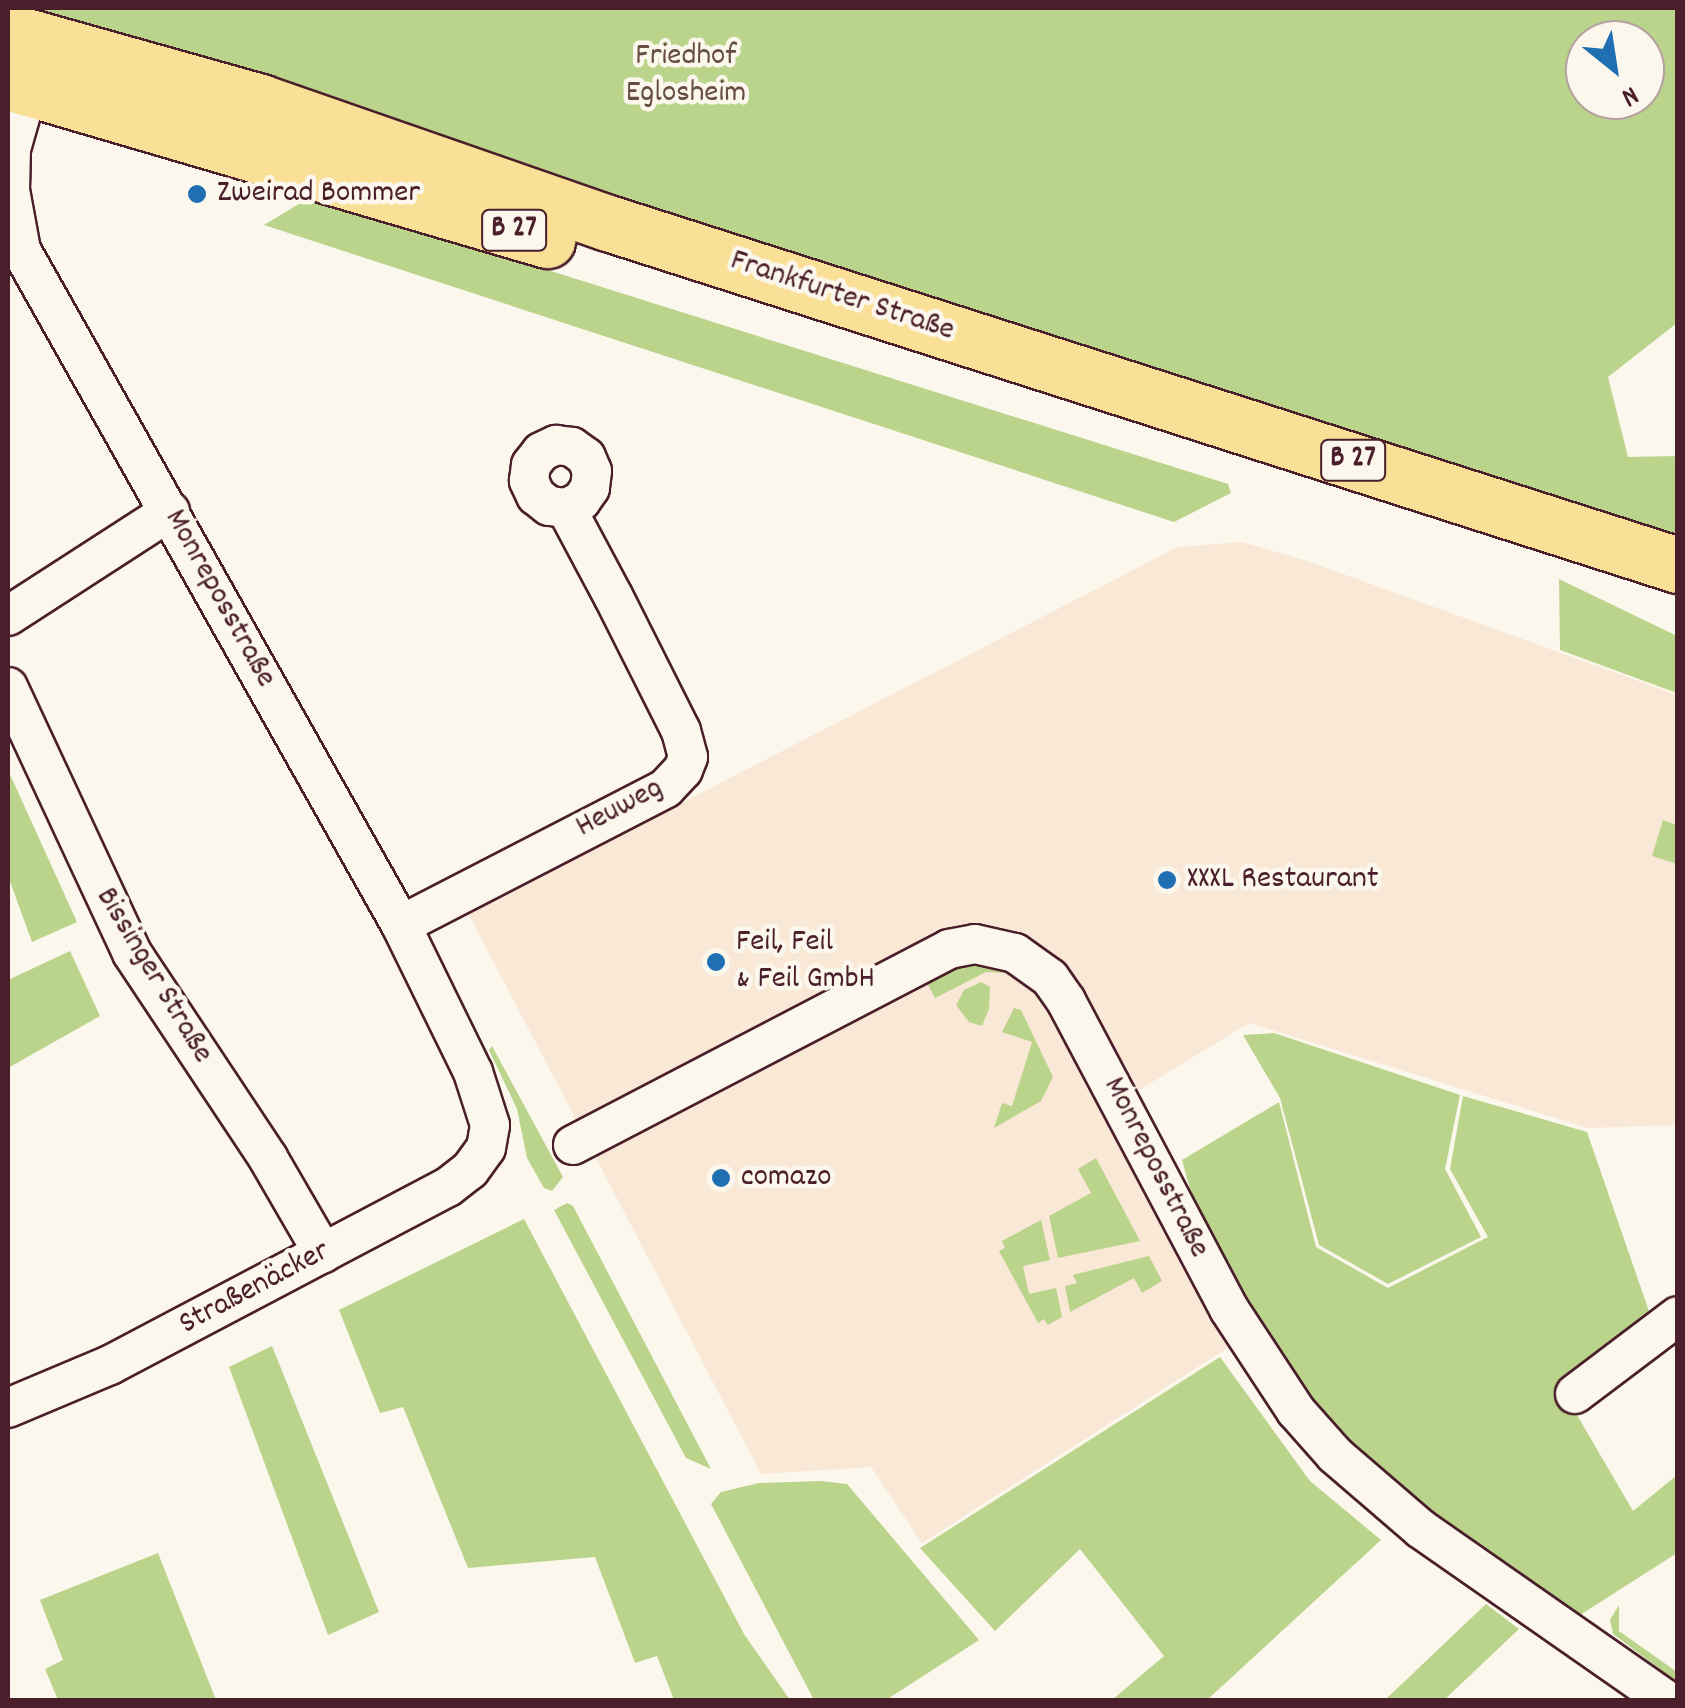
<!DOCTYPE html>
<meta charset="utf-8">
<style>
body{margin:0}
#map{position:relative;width:1685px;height:1708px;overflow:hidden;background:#fbf7ec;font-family:Dekko,sans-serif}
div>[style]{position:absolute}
.built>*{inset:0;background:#f9e8d6}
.green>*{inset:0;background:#bbd48b}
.roads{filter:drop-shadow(2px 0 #4a1f2b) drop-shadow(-2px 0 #4a1f2b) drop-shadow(0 2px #4a1f2b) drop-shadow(0 -2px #4a1f2b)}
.minor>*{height:38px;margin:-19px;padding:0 19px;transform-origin:19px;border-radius:19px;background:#fbf7ec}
.primary>*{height:55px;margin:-27.5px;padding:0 27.5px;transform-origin:27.5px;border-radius:27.5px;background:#fadf96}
.dots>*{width:28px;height:28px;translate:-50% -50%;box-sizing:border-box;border:5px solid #fbf7ec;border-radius:50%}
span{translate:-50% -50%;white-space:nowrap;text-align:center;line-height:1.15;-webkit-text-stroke:9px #fbf7ec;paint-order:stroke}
.shield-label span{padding:2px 8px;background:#fbf7ec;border:2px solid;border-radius:8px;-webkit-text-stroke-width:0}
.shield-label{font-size:30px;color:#4a1f2b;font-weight:700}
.park-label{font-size:32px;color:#664c43}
.poi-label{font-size:32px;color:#4a1f2b}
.left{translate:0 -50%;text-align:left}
.street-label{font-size:32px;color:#4a1f2b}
.frame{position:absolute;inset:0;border:10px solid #4a1f2b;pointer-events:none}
.north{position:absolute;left:1565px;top:20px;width:100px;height:100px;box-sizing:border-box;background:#fbf7ec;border:2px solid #b4a19f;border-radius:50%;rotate:150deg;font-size:28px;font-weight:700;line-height:40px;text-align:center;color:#4a1f2b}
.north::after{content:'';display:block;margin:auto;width:35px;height:45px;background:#1f6fb2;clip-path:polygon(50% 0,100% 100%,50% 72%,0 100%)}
</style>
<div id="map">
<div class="built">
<i style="clip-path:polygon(1242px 542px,1307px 561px,1677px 695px,1677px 1125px,1588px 1128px,1249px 1023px,1116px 1104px,1240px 1340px,922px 1543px,871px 1467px,761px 1474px,468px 913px,1178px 547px)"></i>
</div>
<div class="green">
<i style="clip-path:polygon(evenodd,8px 8px,1677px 8px,1677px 323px,1608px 377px,1628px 457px,1677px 456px,1677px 565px,8px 8px,1585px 40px,1645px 40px,1645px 100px,1585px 100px,1585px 40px)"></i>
<i style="clip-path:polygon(312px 196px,1228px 484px,1231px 493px,1174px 522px,264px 225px)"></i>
<i style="clip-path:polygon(1559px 579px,1677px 636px,1677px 693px,1560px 650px)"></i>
<i style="clip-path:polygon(8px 770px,77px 922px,32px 942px,8px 876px)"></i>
<i style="clip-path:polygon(1663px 820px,1677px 825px,1677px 864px,1652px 856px)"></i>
<i style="clip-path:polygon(70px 951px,100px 1016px,8px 1068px,8px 980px)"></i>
<i style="clip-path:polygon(966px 961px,995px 962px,1012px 973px,986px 972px,935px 998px,924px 977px)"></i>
<i style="clip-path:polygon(981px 982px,990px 987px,989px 1009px,982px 1026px,969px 1022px,956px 1005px,964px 990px)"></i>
<i style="clip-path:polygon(1014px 1008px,1021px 1010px,1053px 1077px,1041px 1101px,994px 1128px,1002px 1103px,1012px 1106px,1032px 1042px,1002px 1032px)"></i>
<i style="clip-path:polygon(1274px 1033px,1460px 1095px,1445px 1169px,1481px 1237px,1388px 1284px,1319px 1245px,1280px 1098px,1243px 1035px)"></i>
<i style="clip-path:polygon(492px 1046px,563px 1177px,552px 1191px,544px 1188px,527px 1158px,517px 1109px,489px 1050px)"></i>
<i style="clip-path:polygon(1463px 1096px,1587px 1132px,1651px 1317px,1560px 1386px,1633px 1511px,1677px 1475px,1677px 1553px,1577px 1617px,1387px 1483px,1279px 1361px,1206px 1246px,1182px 1160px,1279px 1102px,1316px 1247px,1388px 1288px,1488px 1237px,1450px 1169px)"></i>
<i style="clip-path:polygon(1096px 1158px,1140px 1241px,1058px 1258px,1049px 1216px,1091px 1193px,1078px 1169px)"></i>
<i style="clip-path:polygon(567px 1203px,573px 1206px,711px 1469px,686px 1458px,554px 1210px)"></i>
<i style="clip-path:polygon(524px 1219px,744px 1634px,790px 1700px,674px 1700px,657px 1656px,635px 1663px,595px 1557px,468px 1568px,403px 1407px,380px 1413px,339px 1310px)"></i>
<i style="clip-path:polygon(1041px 1220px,1050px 1260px,1023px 1266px,1029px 1294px,1056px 1288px,1062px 1317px,1048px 1325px,1044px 1319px,1038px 1323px,999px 1251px,1005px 1248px,1002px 1241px)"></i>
<i style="clip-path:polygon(1149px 1256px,1162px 1281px,1142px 1293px,1134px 1278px,1070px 1312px,1065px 1286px,1077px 1283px,1073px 1275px)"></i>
<i style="clip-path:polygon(272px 1346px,379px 1612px,328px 1635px,229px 1367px)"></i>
<i style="clip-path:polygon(1220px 1357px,1310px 1481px,1381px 1540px,1207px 1700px,1112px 1700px,1164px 1656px,1080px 1549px,995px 1631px,920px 1548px)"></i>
<i style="clip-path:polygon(821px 1481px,847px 1484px,979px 1640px,886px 1700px,814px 1700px,711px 1504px,721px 1492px,759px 1483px)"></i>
<i style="clip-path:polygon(158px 1553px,216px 1700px,58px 1700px,45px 1669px,63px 1660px,40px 1600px)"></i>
<i style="clip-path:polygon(1486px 1604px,1519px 1629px,1444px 1700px,1385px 1700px)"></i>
<i style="clip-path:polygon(1619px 1605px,1619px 1631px,1677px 1672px,1677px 1682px,1613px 1634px,1610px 1620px)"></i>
</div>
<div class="roads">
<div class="minor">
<i style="left:8px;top:616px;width:193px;rotate:-32.9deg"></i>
<i style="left:8px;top:687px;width:293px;rotate:65deg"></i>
<i style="left:132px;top:953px;width:246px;rotate:56.4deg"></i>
<i style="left:268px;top:1158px;width:110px;rotate:59.9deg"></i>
<i style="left:401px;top:925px;width:298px;rotate:-27.3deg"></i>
<i style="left:666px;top:788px;width:25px;rotate:-47deg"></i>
<i style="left:683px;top:770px;width:14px;rotate:-69deg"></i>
<i style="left:688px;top:757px;width:27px;rotate:-105deg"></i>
<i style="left:681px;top:731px;width:151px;rotate:-116.7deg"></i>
<i style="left:613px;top:596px;width:100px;rotate:-118.1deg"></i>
<i style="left:566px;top:508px;width:17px;rotate:-173deg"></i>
<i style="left:549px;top:506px;width:16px;rotate:-142deg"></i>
<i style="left:536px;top:496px;width:17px;rotate:-115deg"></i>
<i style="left:529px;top:481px;width:16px;rotate:-83deg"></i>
<i style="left:531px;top:465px;width:16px;rotate:-52deg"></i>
<i style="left:541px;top:452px;width:17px;rotate:-25deg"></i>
<i style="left:556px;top:445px;width:16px;rotate:7deg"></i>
<i style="left:572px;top:447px;width:17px;rotate:36deg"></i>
<i style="left:586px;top:457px;width:15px;rotate:67deg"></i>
<i style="left:592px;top:471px;width:17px;rotate:97deg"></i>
<i style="left:590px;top:488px;width:16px;rotate:125deg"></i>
<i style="left:581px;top:501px;width:17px;rotate:155deg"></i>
<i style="left:573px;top:1145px;width:424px;rotate:-27.5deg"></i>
<i style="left:949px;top:949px;width:26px;rotate:-11deg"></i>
<i style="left:975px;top:944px;width:41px;rotate:12.7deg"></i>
<i style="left:1015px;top:953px;width:43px;rotate:35.5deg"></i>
<i style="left:1050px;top:978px;width:28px;rotate:55deg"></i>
<i style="left:1066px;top:1001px;width:348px;rotate:62.1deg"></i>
<i style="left:1229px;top:1309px;width:122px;rotate:56.7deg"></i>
<i style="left:1296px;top:1411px;width:59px;rotate:48.4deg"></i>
<i style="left:1335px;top:1455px;width:113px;rotate:40.7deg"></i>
<i style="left:1421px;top:1529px;width:299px;rotate:34.9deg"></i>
<i style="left:1575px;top:1394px;width:129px;rotate:-37.1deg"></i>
<i style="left:8px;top:1408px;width:111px;rotate:-22.9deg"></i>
<i style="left:110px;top:1365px;width:382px;rotate:-27.8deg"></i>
<i style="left:448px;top:1187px;width:28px;rotate:-38deg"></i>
<i style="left:470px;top:1170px;width:27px;rotate:-54deg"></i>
<i style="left:486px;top:1148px;width:23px;rotate:-80deg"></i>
<i style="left:490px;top:1125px;width:56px;rotate:-107.8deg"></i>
<i style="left:473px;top:1072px;width:164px;rotate:-116.1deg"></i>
<i style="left:401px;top:925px;width:775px;rotate:-119.38deg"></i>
<i style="left:21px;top:250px;width:61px;rotate:-100.4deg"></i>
<i style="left:10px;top:190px;width:41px;rotate:-88.6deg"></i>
<i style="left:11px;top:149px;width:84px;rotate:-74.1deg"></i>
</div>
<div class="primary">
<i style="left:8px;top:31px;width:262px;rotate:15.7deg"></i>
<i style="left:260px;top:102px;width:368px;rotate:19.2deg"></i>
<i style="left:608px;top:223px;width:1123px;rotate:17.73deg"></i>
<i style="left:8px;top:82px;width:562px;rotate:16.34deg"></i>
</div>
</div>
<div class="dots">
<i style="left:197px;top:194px;background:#1f6fb2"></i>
<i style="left:1167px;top:880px;background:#1f6fb2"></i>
<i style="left:716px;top:962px;background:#1f6fb2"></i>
<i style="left:721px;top:1178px;background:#1f6fb2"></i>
</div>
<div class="shield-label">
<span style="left:514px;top:230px">B 27</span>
<span style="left:1353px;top:460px">B 27</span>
</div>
<div class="park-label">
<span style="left:686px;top:76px">Friedhof<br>Eglosheim</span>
</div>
<div class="poi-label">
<span class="left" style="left:217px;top:194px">Zweirad Bommer</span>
<span class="left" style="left:1187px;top:880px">XXXL Restaurant</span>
<span class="left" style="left:736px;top:962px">Feil, Feil<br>&amp; Feil GmbH</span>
<span class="left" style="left:741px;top:1178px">comazo</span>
</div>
<div class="street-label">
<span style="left:842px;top:297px;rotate:18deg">Frankfurter Straße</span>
<span style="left:219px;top:599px;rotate:61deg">Monreposstraße</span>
<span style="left:620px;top:809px;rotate:-28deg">Heuweg</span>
<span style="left:153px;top:976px;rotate:59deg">Bissinger Straße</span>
<span style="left:1155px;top:1168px;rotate:63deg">Monreposstraße</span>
<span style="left:255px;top:1289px;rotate:-28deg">Straßenäcker</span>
</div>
<div class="frame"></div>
<div class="north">N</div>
</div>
